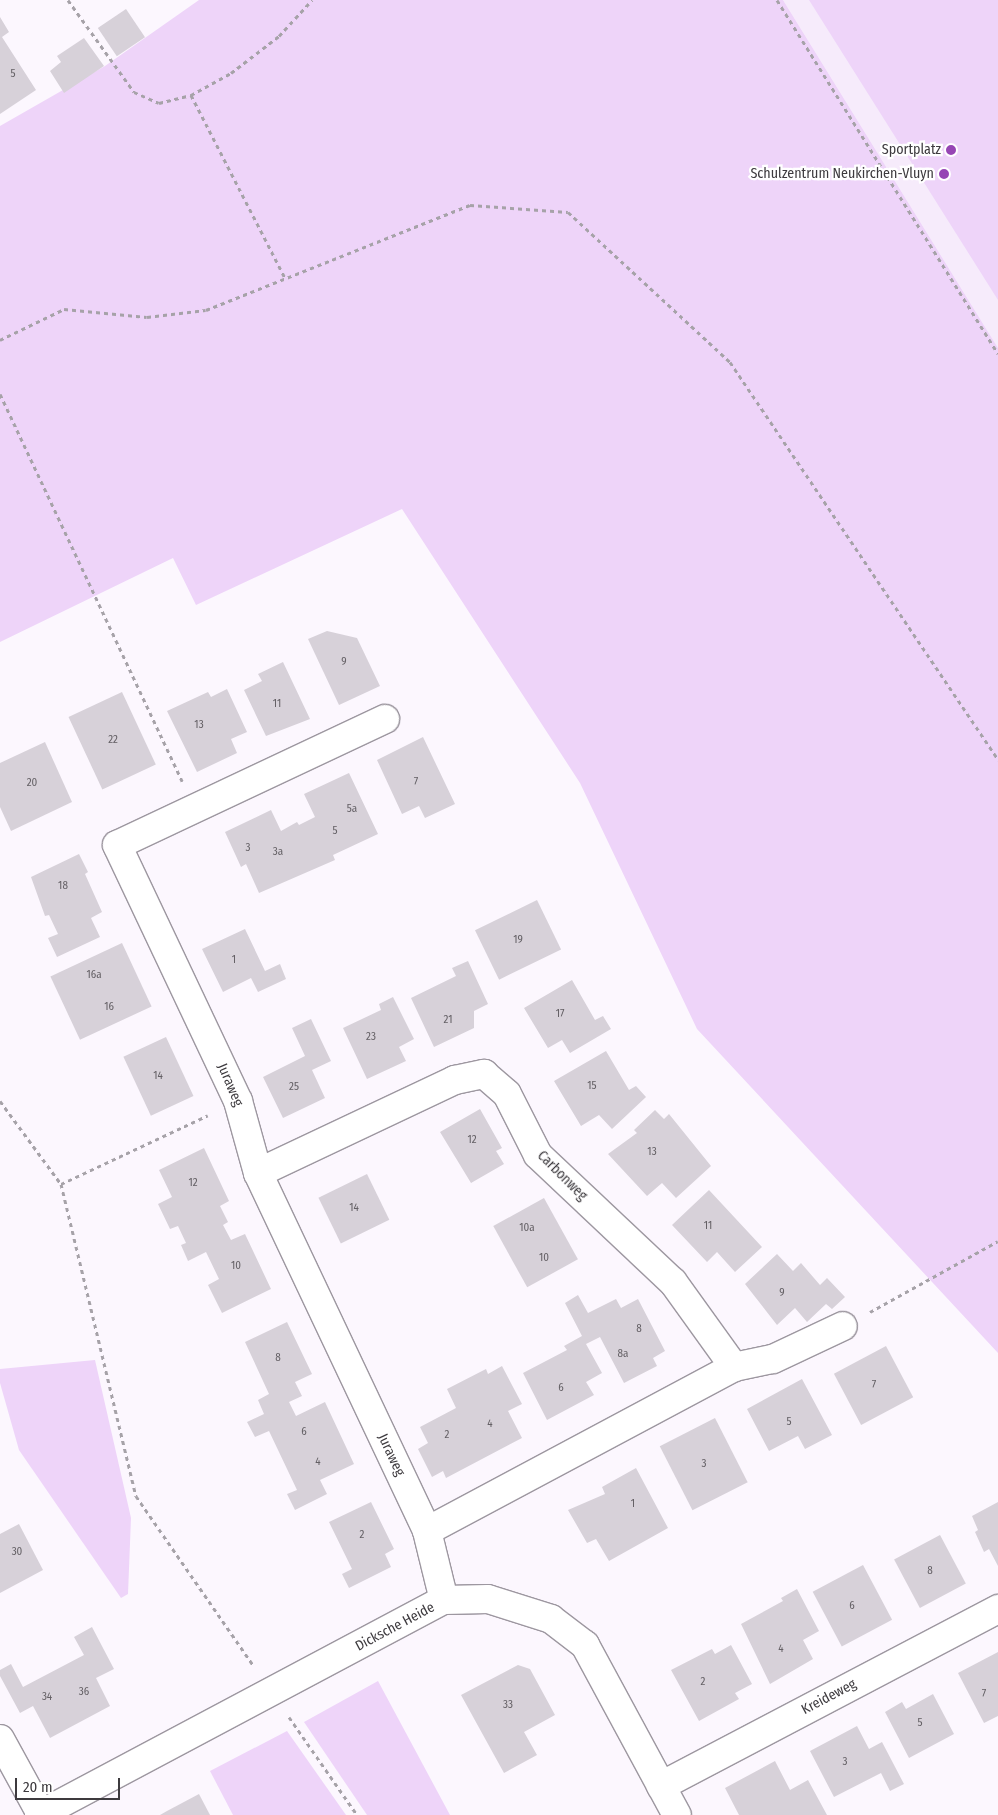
<!DOCTYPE html>
<style>
body{margin:0}
#map{position:relative;width:998px;height:1815px;overflow:hidden;background:#fcf7fe;font-family:"Fira Sans Condensed",sans-serif}
div>[style]{position:absolute}
.built>*{inset:0;background:#f6ebfb}
.green>*{inset:0;background:#eed4f9}
.building>*{inset:0;background:#d7d1d9;transform-origin:0 0}
.path>*{height:3px;margin-top:-1.5px;transform-origin:0;background:repeating-linear-gradient(90deg,#a6a2a8 0 4px,transparent 0 8px)}
.roads{filter:drop-shadow(1px 0 #9d97a0) drop-shadow(-1px 0 #9d97a0) drop-shadow(0 1px #9d97a0) drop-shadow(0 -1px #9d97a0)}
.minor>*{height:28px;margin:-14px;padding:0 14px;transform-origin:14px;border-radius:14px;background:#fff}
.dots>*{width:14px;height:14px;translate:-50% -50%;box-sizing:border-box;border:2px solid #fff;border-radius:50%}
span{translate:-50% -50%;white-space:nowrap;text-align:center;line-height:1.15;-webkit-text-stroke:4.5px #fff;paint-order:stroke}
.number-label{font-size:11px;color:#646065}
.number-label span{-webkit-text-stroke-width:0}
.poi-label{font-size:14px;color:#3d3a3e}
.right{translate:-100% -50%;text-align:right}
.street-label{font-size:14px;color:#3d3a3e}
.scale{position:absolute;left:15px;top:1778px;width:105px;height:22px;box-sizing:border-box;border:2px solid #3d3a3e;border-top:0;padding-left:6px;font-size:15px;line-height:18px;white-space:nowrap;color:#3d3a3e;-webkit-text-stroke:4px #fff;paint-order:stroke}
</style>
<div id="map">
<div class="built">
<i style="clip-path:polygon(783px 0,998px 0,998px 348px)"></i>
</div>
<div class="green">
<i style="clip-path:polygon(199px 0,783px 0,998px 348px,998px 1353px,697px 1029px,580px 783px,402px 509px,196px 605px,173px 558px,0 642px,0 126px,105px 66px)"></i>
<i style="clip-path:polygon(809px 0,998px 0,998px 300px)"></i>
<i style="clip-path:polygon(95px 1360px,131px 1518px,128px 1594px,121px 1598px,19px 1450px,0 1383px,0 1369px)"></i>
<i style="clip-path:polygon(378px 1681px,450px 1815px,367px 1815px,304px 1722px)"></i>
<i style="clip-path:polygon(287px 1731px,346px 1815px,233px 1815px,210px 1771px)"></i>
</div>
<div class="building">
<i style="left:126px;top:9px;width:34px;height:34px;rotate:56deg"></i>
<i style="clip-path:polygon(0 17px,9px 32px,2px 37px,36px 90px,0 114px)"></i>
<i style="clip-path:polygon(84px 38px,104px 66px,64px 93px,50px 71px,61px 62px,57px 56px)"></i>
<i style="clip-path:polygon(327px 631px,357px 638px,380px 686px,339px 705px,308px 639px)"></i>
<i style="clip-path:polygon(283px 662px,310px 719px,266px 736px,244px 690px,262px 681px,258px 674px)"></i>
<i style="clip-path:polygon(227px 689px,247px 732px,231px 739px,237px 753px,197px 772px,167px 711px,208px 692px,211px 697px)"></i>
<i style="left:122px;top:692px;width:80px;height:59px;rotate:65deg"></i>
<i style="clip-path:polygon(423px 737px,455px 804px,425px 818px,419px 806px,402px 814px,377px 760px)"></i>
<i style="clip-path:polygon(45px 742px,72px 802px,11px 831px,0 807px,0 763px)"></i>
<i style="clip-path:polygon(349px 773px,378px 834px,333px 855px,335px 860px,259px 893px,246px 864px,241px 867px,225px 832px,271px 810px,281px 831px,297px 822px,299px 825px,315px 817px,304px 794px)"></i>
<i style="clip-path:polygon(79px 854px,88px 872px,85px 874px,102px 912px,91px 918px,100px 937px,57px 957px,48px 938px,58px 934px,49px 915px,45px 916px,31px 877px)"></i>
<i style="left:537px;top:900px;width:55px;height:69px;rotate:64deg"></i>
<i style="clip-path:polygon(245px 929px,265px 971px,280px 964px,286px 979px,258px 992px,251px 978px,223px 992px,202px 949px)"></i>
<i style="left:122px;top:943px;width:70px;height:79px;rotate:65deg"></i>
<i style="clip-path:polygon(468px 961px,488px 1004px,474px 1011px,474px 1028px,434px 1047px,411px 998px,456px 976px,452px 968px)"></i>
<i style="clip-path:polygon(572px 980px,595px 1020px,603px 1016px,611px 1029px,570px 1053px,562px 1040px,548px 1048px,524px 1008px)"></i>
<i style="clip-path:polygon(393px 997px,414px 1039px,399px 1047px,406px 1061px,367px 1079px,343px 1028px,381px 1010px,379px 1004px)"></i>
<i style="clip-path:polygon(311px 1019px,331px 1061px,312px 1070px,325px 1098px,283px 1118px,263px 1077px,305px 1056px,292px 1028px)"></i>
<i style="left:166px;top:1037px;width:65px;height:47px;rotate:65deg"></i>
<i style="clip-path:polygon(606px 1051px,629px 1090px,636px 1086px,646px 1097px,612px 1129px,599px 1115px,581px 1126px,554px 1081px)"></i>
<i style="clip-path:polygon(480px 1109px,502px 1148px,496px 1151px,504px 1164px,471px 1183px,440px 1132px)"></i>
<i style="clip-path:polygon(655px 1110px,664px 1119px,669px 1114px,711px 1166px,676px 1198px,662px 1183px,647px 1196px,608px 1154px,637px 1133px,634px 1130px)"></i>
<i style="clip-path:polygon(204px 1148px,229px 1201px,220px 1206px,228px 1222px,223px 1225px,231px 1240px,245px 1234px,271px 1289px,222px 1313px,208px 1285px,219px 1279px,206px 1252px,188px 1261px,181px 1245px,186px 1243px,178px 1226px,170px 1229px,158px 1204px,172px 1197px,159px 1170px)"></i>
<i style="left:367px;top:1174px;width:51px;height:54px;rotate:64deg"></i>
<i style="clip-path:polygon(709px 1190px,762px 1247px,735px 1272px,717px 1252px,707px 1262px,672px 1225px)"></i>
<i style="left:544px;top:1198px;width:70px;height:58px;rotate:61deg"></i>
<i style="clip-path:polygon(777px 1254px,793px 1271px,801px 1263px,820px 1285px,827px 1278px,845px 1297px,832px 1309px,826px 1304px,807px 1322px,795px 1308px,777px 1325px,745px 1284px)"></i>
<i style="clip-path:polygon(578px 1295px,588px 1313px,616px 1299px,621px 1308px,638px 1299px,665px 1351px,653px 1358px,657px 1366px,624px 1383px,600px 1337px,586px 1344px,602px 1373px,586px 1382px,594px 1395px,547px 1420px,523px 1373px,567px 1350px,564px 1346px,582px 1336px,565px 1303px)"></i>
<i style="clip-path:polygon(287px 1322px,312px 1374px,295px 1382px,302px 1396px,289px 1402px,296px 1416px,325px 1402px,354px 1464px,320px 1480px,327px 1494px,295px 1510px,287px 1494px,297px 1490px,269px 1431px,255px 1437px,247px 1422px,264px 1414px,258px 1400px,269px 1394px,245px 1342px)"></i>
<i style="left:886px;top:1346px;width:58px;height:59px;rotate:62deg"></i>
<i style="clip-path:polygon(502px 1366px,522px 1404px,508px 1411px,522px 1438px,446px 1478px,443px 1471px,432px 1477px,418px 1449px,428px 1443px,420px 1427px,456px 1408px,447px 1389px,486px 1369px,488px 1374px)"></i>
<i style="clip-path:polygon(802px 1379px,832px 1435px,805px 1449px,798px 1436px,769px 1451px,747px 1409px)"></i>
<i style="left:715px;top:1418px;width:72px;height:62px;rotate:63deg"></i>
<i style="clip-path:polygon(636px 1468px,668px 1528px,609px 1561px,596px 1539px,587px 1543px,568px 1510px,605px 1494px,602px 1487px)"></i>
<i style="clip-path:polygon(371px 1502px,394px 1549px,385px 1554px,391px 1567px,349px 1588px,342px 1574px,352px 1569px,329px 1522px)"></i>
<i style="clip-path:polygon(998px 1502px,998px 1566px,989px 1549px,984px 1552px,975px 1532px,978px 1530px,972px 1516px)"></i>
<i style="clip-path:polygon(19px 1524px,43px 1570px,0 1593px,0 1534px)"></i>
<i style="left:940px;top:1535px;width:55px;height:52px;rotate:62deg"></i>
<i style="left:863px;top:1565px;width:62px;height:57px;rotate:62deg"></i>
<i style="clip-path:polygon(797px 1589px,819px 1631px,803px 1640px,813px 1659px,770px 1684px,741px 1624px,783px 1601px,781px 1598px)"></i>
<i style="clip-path:polygon(92px 1627px,114px 1669px,96px 1678px,110px 1706px,50px 1738px,33px 1706px,20px 1713px,0 1676px,0 1670px,11px 1664px,23px 1687px,84px 1655px,74px 1637px)"></i>
<i style="clip-path:polygon(731px 1645px,752px 1684px,735px 1693px,739px 1699px,699px 1721px,671px 1670px,712px 1649px,715px 1654px)"></i>
<i style="clip-path:polygon(998px 1652px,998px 1716px,984px 1723px,958px 1673px)"></i>
<i style="clip-path:polygon(518px 1665px,530px 1669px,555px 1715px,524px 1732px,537px 1755px,504px 1773px,461px 1695px)"></i>
<i style="clip-path:polygon(933px 1694px,954px 1734px,909px 1758px,885px 1712px,902px 1702px,906px 1709px)"></i>
<i style="clip-path:polygon(857px 1726px,869px 1749px,882px 1742px,904px 1784px,890px 1791px,881px 1773px,834px 1797px,810px 1751px)"></i>
<i style="clip-path:polygon(775px 1761px,790px 1790px,808px 1780px,827px 1815px,739px 1815px,725px 1788px)"></i>
<i style="clip-path:polygon(199px 1794px,210px 1815px,160px 1815px,167px 1811px)"></i>
</div>
<div class="path">
<i style="left:68px;top:0;width:113px;rotate:54.3deg"></i>
<i style="left:134px;top:92px;width:27px;rotate:24deg"></i>
<i style="left:159px;top:103px;width:33px;rotate:-14deg"></i>
<i style="left:191px;top:95px;width:46px;rotate:-28.8deg"></i>
<i style="left:231px;top:73px;width:61px;rotate:-37.6deg"></i>
<i style="left:279px;top:36px;width:49px;rotate:-47.5deg"></i>
<i style="left:777px;top:0;width:417px;rotate:58deg"></i>
<i style="left:191px;top:95px;width:206px;rotate:62.8deg"></i>
<i style="left:0;top:340px;width:71px;rotate:-25.8deg"></i>
<i style="left:64px;top:309px;width:83px;rotate:5.5deg"></i>
<i style="left:147px;top:317px;width:59px;rotate:-6.8deg"></i>
<i style="left:206px;top:310px;width:284px;rotate:-21.7deg"></i>
<i style="left:470px;top:205px;width:98px;rotate:4.1deg"></i>
<i style="left:568px;top:212px;width:221px;rotate:42.8deg"></i>
<i style="left:730px;top:362px;width:480px;rotate:56deg"></i>
<i style="left:0;top:394px;width:428px;rotate:64.8deg"></i>
<i style="left:0;top:1101px;width:103px;rotate:53.7deg"></i>
<i style="left:61px;top:1184px;width:321px;rotate:76.5deg"></i>
<i style="left:136px;top:1496px;width:206px;rotate:55.3deg"></i>
<i style="left:61px;top:1184px;width:162px;rotate:-25.1deg"></i>
<i style="left:870px;top:1312px;width:146px;rotate:-29deg"></i>
<i style="left:289px;top:1717px;width:119px;rotate:55.2deg"></i>
</div>
<div class="roads">
<div class="minor">
<i style="left:385px;top:719px;width:296px;rotate:154.8deg"></i>
<i style="left:117px;top:845px;width:283px;rotate:64.7deg"></i>
<i style="left:238px;top:1101px;width:75px;rotate:74.5deg"></i>
<i style="left:258px;top:1173px;width:396px;rotate:64.7deg"></i>
<i style="left:427px;top:1531px;width:71px;rotate:76.2deg"></i>
<i style="left:258px;top:1173px;width:218px;rotate:-25.3deg"></i>
<i style="left:455px;top:1080px;width:30px;rotate:-12deg"></i>
<i style="left:484px;top:1074px;width:30px;rotate:41deg"></i>
<i style="left:507px;top:1094px;width:68px;rotate:63.1deg"></i>
<i style="left:538px;top:1155px;width:185px;rotate:43.3deg"></i>
<i style="left:673px;top:1282px;width:105px;rotate:54.3deg"></i>
<i style="left:427px;top:1531px;width:348px;rotate:-28.1deg"></i>
<i style="left:734px;top:1367px;width:40px;rotate:-12deg"></i>
<i style="left:773px;top:1359px;width:77px;rotate:-25.2deg"></i>
<i style="left:0;top:1739px;width:85px;rotate:61.3deg"></i>
<i style="left:661px;top:1786px;width:381px;rotate:-27.7deg"></i>
<i style="left:39px;top:1815px;width:459px;rotate:-28deg"></i>
<i style="left:444px;top:1600px;width:44px;rotate:-1.3deg"></i>
<i style="left:488px;top:1599px;width:66px;rotate:17.6deg"></i>
<i style="left:551px;top:1619px;width:43px;rotate:37.4deg"></i>
<i style="left:585px;top:1645px;width:193px;rotate:61.6deg"></i>
</div>
</div>
<div class="dots">
<i style="left:951px;top:150px;background:#9645b4"></i>
<i style="left:944px;top:174px;background:#9645b4"></i>
</div>
<div class="number-label">
<span style="left:13px;top:74px">5</span>
<span style="left:344px;top:662px">9</span>
<span style="left:277px;top:704px">11</span>
<span style="left:199px;top:725px">13</span>
<span style="left:113px;top:740px">22</span>
<span style="left:416px;top:782px">7</span>
<span style="left:32px;top:783px">20</span>
<span style="left:352px;top:809px">5a</span>
<span style="left:335px;top:831px">5</span>
<span style="left:248px;top:848px">3</span>
<span style="left:278px;top:852px">3a</span>
<span style="left:63px;top:886px">18</span>
<span style="left:518px;top:940px">19</span>
<span style="left:234px;top:960px">1</span>
<span style="left:94px;top:975px">16a</span>
<span style="left:109px;top:1007px">16</span>
<span style="left:560px;top:1014px">17</span>
<span style="left:448px;top:1020px">21</span>
<span style="left:371px;top:1037px">23</span>
<span style="left:158px;top:1076px">14</span>
<span style="left:592px;top:1086px">15</span>
<span style="left:294px;top:1087px">25</span>
<span style="left:472px;top:1140px">12</span>
<span style="left:652px;top:1152px">13</span>
<span style="left:193px;top:1183px">12</span>
<span style="left:354px;top:1208px">14</span>
<span style="left:708px;top:1226px">11</span>
<span style="left:527px;top:1228px">10a</span>
<span style="left:544px;top:1258px">10</span>
<span style="left:236px;top:1266px">10</span>
<span style="left:782px;top:1293px">9</span>
<span style="left:639px;top:1329px">8</span>
<span style="left:623px;top:1354px">8a</span>
<span style="left:278px;top:1358px">8</span>
<span style="left:874px;top:1385px">7</span>
<span style="left:561px;top:1388px">6</span>
<span style="left:789px;top:1422px">5</span>
<span style="left:490px;top:1424px">4</span>
<span style="left:304px;top:1432px">6</span>
<span style="left:447px;top:1435px">2</span>
<span style="left:318px;top:1462px">4</span>
<span style="left:704px;top:1464px">3</span>
<span style="left:633px;top:1504px">1</span>
<span style="left:362px;top:1535px">2</span>
<span style="left:17px;top:1552px">30</span>
<span style="left:930px;top:1571px">8</span>
<span style="left:852px;top:1606px">6</span>
<span style="left:781px;top:1649px">4</span>
<span style="left:703px;top:1682px">2</span>
<span style="left:84px;top:1692px">36</span>
<span style="left:984px;top:1694px">7</span>
<span style="left:47px;top:1697px">34</span>
<span style="left:508px;top:1705px">33</span>
<span style="left:920px;top:1723px">5</span>
<span style="left:845px;top:1762px">3</span>
</div>
<div class="poi-label">
<span class="right" style="left:941px;top:150px">Sportplatz</span>
<span class="right" style="left:934px;top:174px">Schulzentrum Neukirchen-Vluyn</span>
</div>
<div class="street-label">
<span style="left:230px;top:1085px;rotate:67deg">Juraweg</span>
<span style="left:562px;top:1176px;rotate:45deg">Carbonweg</span>
<span style="left:391px;top:1455px;rotate:65deg">Juraweg</span>
<span style="left:395px;top:1627px;rotate:-28deg">Dicksche Heide</span>
<span style="left:829px;top:1697px;rotate:-28deg">Kreideweg</span>
</div>
<div class="scale">20 m</div>
</div>
